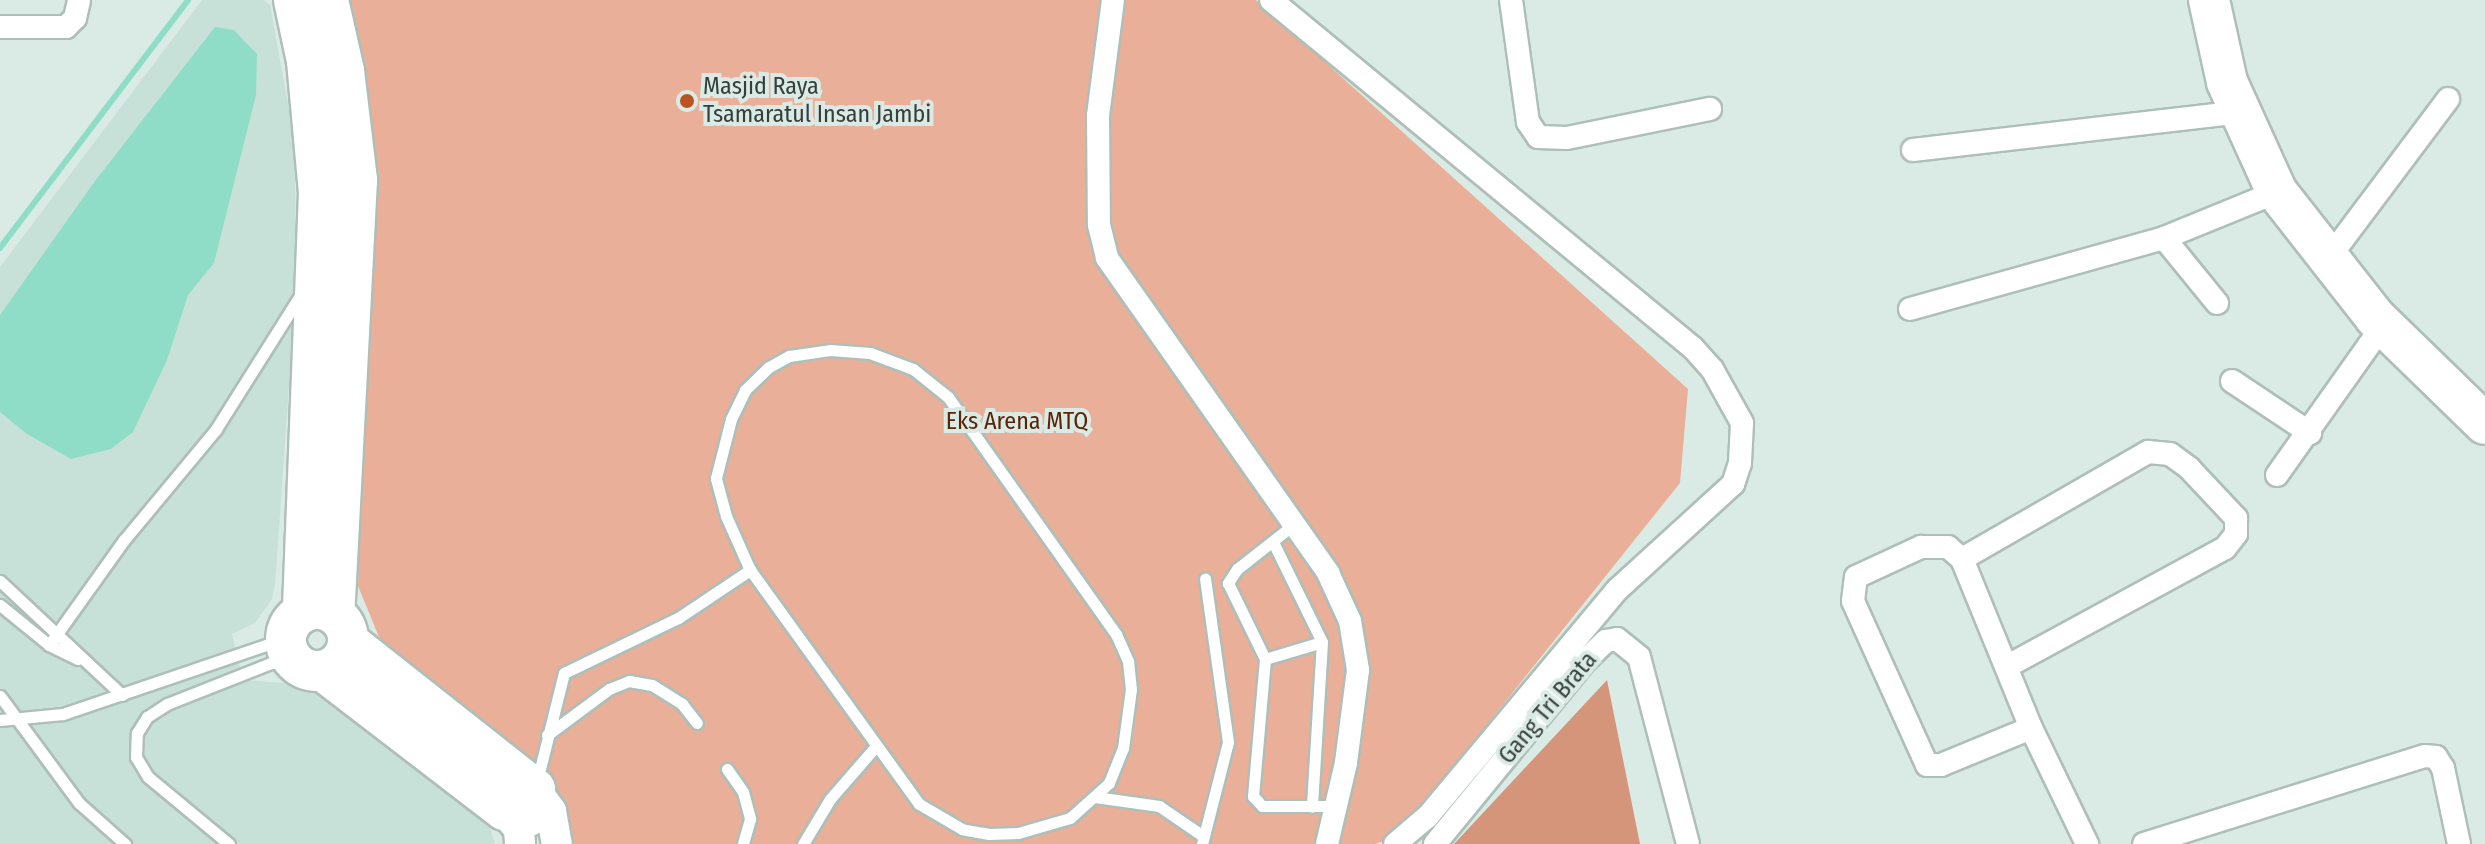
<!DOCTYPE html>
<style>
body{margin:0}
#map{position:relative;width:2485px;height:844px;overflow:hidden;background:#daebe5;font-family:"Fira Sans Condensed",sans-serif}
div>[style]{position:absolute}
.built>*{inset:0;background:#c7e1d8}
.green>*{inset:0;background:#e9af98}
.forest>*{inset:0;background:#d4957b}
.water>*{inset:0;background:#8fddc6}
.stream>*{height:6px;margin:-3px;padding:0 3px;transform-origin:3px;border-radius:3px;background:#8fddc6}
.roads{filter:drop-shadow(2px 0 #aebfb9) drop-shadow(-2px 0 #aebfb9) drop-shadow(0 2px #aebfb9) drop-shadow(0 -2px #aebfb9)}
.lane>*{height:11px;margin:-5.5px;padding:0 5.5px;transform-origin:5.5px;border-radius:5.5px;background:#fff}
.street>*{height:22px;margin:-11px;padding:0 11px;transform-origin:11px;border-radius:11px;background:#fff}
.secondary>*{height:30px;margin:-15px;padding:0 15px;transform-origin:15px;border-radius:15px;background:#fff}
.highway>*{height:40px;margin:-20px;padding:0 20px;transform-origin:20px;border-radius:20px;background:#fff}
.highway>.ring{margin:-20px;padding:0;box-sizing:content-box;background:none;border:40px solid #fff;border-radius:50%}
.dots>*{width:22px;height:22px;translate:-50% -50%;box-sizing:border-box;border:4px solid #daebe5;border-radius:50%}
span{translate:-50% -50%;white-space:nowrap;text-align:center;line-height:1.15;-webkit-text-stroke:8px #daebe5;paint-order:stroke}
.poi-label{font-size:24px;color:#373e3b}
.left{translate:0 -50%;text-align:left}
.park-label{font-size:24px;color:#5c2307}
.street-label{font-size:24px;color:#373e3b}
</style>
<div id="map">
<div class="built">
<i style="clip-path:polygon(202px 0,264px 0,270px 5px,294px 136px,297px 274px,275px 585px,272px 599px,255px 623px,232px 634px,243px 680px,297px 684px,348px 711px,489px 825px,495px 844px,0 844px,0 267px)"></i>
</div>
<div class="green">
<i style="clip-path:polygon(346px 0,1256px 0,1688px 389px,1680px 483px,1397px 837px,1375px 844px,567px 844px,379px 637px,358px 586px,374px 152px)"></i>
</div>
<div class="forest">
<i style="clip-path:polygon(1607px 680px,1640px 844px,1454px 844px)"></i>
</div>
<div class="water">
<i style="clip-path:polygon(215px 27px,234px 30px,257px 54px,256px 95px,214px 263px,188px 295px,167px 360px,133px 432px,111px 449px,71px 459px,27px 434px,0 412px,0 315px,95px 181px)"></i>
</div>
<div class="stream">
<i style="left:0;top:248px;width:311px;rotate:-52.8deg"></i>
</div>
<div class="roads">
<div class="lane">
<i style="left:830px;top:350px;width:40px;rotate:4.3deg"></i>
<i style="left:870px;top:353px;width:46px;rotate:20.4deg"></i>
<i style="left:913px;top:369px;width:45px;rotate:38.7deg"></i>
<i style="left:948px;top:397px;width:291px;rotate:54.7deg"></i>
<i style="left:1116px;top:634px;width:30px;rotate:66deg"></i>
<i style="left:1128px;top:661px;width:28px;rotate:84deg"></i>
<i style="left:1131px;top:689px;width:60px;rotate:97.7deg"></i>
<i style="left:1123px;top:748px;width:38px;rotate:112deg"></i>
<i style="left:1109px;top:783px;width:52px;rotate:138.1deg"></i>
<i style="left:1070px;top:818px;width:54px;rotate:163.9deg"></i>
<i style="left:1018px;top:833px;width:29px;rotate:178deg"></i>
<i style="left:989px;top:834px;width:27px;rotate:-170deg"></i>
<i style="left:962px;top:829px;width:50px;rotate:-149.8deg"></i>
<i style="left:919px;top:804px;width:289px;rotate:-125.8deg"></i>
<i style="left:750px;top:570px;width:59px;rotate:-114deg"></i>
<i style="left:726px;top:516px;width:39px;rotate:-105deg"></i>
<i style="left:716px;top:478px;width:61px;rotate:-75.7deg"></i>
<i style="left:731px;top:419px;width:32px;rotate:-64deg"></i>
<i style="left:745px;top:390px;width:33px;rotate:-44deg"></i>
<i style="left:769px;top:367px;width:23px;rotate:-29deg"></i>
<i style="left:789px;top:356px;width:41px;rotate:-8.3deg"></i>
<i style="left:1293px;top:525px;width:71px;rotate:141.8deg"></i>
<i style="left:1237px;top:569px;width:17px;rotate:123deg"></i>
<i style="left:1228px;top:583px;width:85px;rotate:64deg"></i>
<i style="left:1265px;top:659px;width:138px;rotate:95deg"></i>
<i style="left:1253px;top:796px;width:13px;rotate:48deg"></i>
<i style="left:1262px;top:806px;width:74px"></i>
<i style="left:1273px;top:542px;width:111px;rotate:63.9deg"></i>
<i style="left:1322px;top:642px;width:165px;rotate:93.5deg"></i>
<i style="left:0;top:581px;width:167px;rotate:43.1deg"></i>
<i style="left:0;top:605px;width:63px;rotate:39.2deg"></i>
<i style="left:49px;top:645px;width:32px;rotate:26deg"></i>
<i style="left:49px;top:645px;width:129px;rotate:-54.5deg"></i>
<i style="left:124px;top:540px;width:144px;rotate:-50.3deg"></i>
<i style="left:216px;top:429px;width:160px;rotate:-57.8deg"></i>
<i style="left:1265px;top:659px;width:59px;rotate:-16.6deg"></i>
<i style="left:0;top:696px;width:133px;rotate:53.6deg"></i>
<i style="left:79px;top:803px;width:62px;rotate:41.7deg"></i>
<i style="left:0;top:720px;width:63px;rotate:-5.4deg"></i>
<i style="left:63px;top:714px;width:236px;rotate:-18.8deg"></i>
<i style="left:547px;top:735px;width:77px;rotate:-36.6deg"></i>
<i style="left:609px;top:689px;width:22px;rotate:-22deg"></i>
<i style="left:629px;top:681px;width:23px;rotate:10deg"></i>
<i style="left:652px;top:685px;width:36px;rotate:32deg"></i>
<i style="left:682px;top:704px;width:24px;rotate:52deg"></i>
<i style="left:727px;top:769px;width:28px;rotate:55deg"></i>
<i style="left:743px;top:792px;width:28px;rotate:75deg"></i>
<i style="left:750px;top:819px;width:26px;rotate:106deg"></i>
<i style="left:537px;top:781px;width:111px;rotate:-76deg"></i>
<i style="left:564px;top:673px;width:127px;rotate:-25.8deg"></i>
<i style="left:678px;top:618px;width:87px;rotate:-33.7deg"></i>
<i style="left:1095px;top:797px;width:65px;rotate:8deg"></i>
<i style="left:1159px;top:806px;width:53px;rotate:34.3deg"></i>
<i style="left:229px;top:844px;width:105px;rotate:-140.4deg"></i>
<i style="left:148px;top:777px;width:23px;rotate:-121deg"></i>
<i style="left:136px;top:757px;width:24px;rotate:-88deg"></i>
<i style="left:137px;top:733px;width:19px;rotate:-58deg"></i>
<i style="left:147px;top:717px;width:24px;rotate:-33deg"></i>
<i style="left:167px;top:704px;width:112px;rotate:-21.5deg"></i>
<i style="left:271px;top:663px;width:24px;rotate:-5deg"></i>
<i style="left:803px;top:844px;width:52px;rotate:-59deg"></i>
<i style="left:830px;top:799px;width:70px;rotate:-49deg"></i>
<i style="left:1202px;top:844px;width:105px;rotate:-75.7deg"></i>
<i style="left:1228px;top:742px;width:165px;rotate:-98deg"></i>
</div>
<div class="street">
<i style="left:1113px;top:0;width:117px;rotate:97.4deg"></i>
<i style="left:1098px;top:116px;width:109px;rotate:89.5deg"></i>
<i style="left:1099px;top:225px;width:34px;rotate:76deg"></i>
<i style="left:1107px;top:258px;width:385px;rotate:54.9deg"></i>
<i style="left:1328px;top:573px;width:53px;rotate:65.4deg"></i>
<i style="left:1350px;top:621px;width:50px;rotate:80.7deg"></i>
<i style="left:1358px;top:670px;width:94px;rotate:97.4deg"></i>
<i style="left:1346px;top:763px;width:83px;rotate:103.2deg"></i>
<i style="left:1271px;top:0;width:547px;rotate:39.51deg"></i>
<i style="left:1693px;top:348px;width:28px;rotate:48deg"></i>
<i style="left:1712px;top:369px;width:62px;rotate:60.9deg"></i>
<i style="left:1742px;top:423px;width:40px;rotate:92.9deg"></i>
<i style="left:1740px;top:463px;width:22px;rotate:108deg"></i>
<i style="left:1733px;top:484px;width:157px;rotate:137.6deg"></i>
<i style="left:1617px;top:590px;width:295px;rotate:129.9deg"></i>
<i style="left:1428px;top:816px;width:43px;rotate:139.7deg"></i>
<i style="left:1511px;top:0;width:123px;rotate:82.1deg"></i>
<i style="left:1528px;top:122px;width:18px;rotate:56deg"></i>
<i style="left:1538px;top:137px;width:29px;rotate:2deg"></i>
<i style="left:1567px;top:138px;width:146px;rotate:-11.5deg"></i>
<i style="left:0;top:27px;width:66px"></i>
<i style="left:66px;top:27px;width:13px;rotate:-45deg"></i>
<i style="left:75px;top:18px;width:18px;rotate:-77deg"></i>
<i style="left:1913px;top:150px;width:328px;rotate:-6.6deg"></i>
<i style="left:2164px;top:238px;width:84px;rotate:50.8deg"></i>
<i style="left:2328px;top:259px;width:200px;rotate:-53.1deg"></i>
<i style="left:1910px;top:309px;width:264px;rotate:-15.6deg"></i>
<i style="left:2164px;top:238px;width:122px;rotate:-22.2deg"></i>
<i style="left:2232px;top:381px;width:94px;rotate:33.7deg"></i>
<i style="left:2277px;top:475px;width:185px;rotate:-54.7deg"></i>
<i style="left:1962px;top:559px;width:215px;rotate:-29.9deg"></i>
<i style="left:2148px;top:452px;width:22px;rotate:5deg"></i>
<i style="left:2170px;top:454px;width:24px;rotate:36deg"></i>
<i style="left:2189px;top:468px;width:69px;rotate:46.8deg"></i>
<i style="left:2236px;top:518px;width:16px;rotate:90deg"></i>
<i style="left:2236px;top:534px;width:18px;rotate:128deg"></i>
<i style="left:2225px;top:548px;width:249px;rotate:151.5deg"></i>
<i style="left:2031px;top:728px;width:97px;rotate:157.7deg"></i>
<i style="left:1941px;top:765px;width:14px;rotate:180deg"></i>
<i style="left:1927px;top:765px;width:180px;rotate:-114.3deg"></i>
<i style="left:1853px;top:601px;width:24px;rotate:-83deg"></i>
<i style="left:1856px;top:577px;width:72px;rotate:-24.8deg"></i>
<i style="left:1921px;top:547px;width:27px"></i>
<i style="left:1948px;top:547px;width:18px;rotate:41deg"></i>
<i style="left:1962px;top:559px;width:183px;rotate:67.8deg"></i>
<i style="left:2031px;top:728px;width:129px;rotate:64.2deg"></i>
<i style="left:1435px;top:844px;width:234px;rotate:-50.7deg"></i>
<i style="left:1583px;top:663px;width:32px;rotate:-44deg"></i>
<i style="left:1606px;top:641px;width:11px;rotate:-10deg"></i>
<i style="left:1617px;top:639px;width:28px;rotate:39deg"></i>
<i style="left:1639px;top:657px;width:193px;rotate:75.3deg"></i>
<i style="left:2144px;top:844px;width:294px;rotate:-17.4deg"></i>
<i style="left:2425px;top:756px;width:11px;rotate:5deg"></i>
<i style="left:2436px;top:757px;width:13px;rotate:58deg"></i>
<i style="left:2443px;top:768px;width:78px;rotate:78.1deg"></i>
</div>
<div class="secondary">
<i style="left:535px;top:789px;width:27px;rotate:54deg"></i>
<i style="left:551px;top:811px;width:34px;rotate:80deg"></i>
<i style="left:504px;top:810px;width:24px;rotate:52deg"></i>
<i style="left:519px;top:829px;width:15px;rotate:86deg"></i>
</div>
<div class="highway">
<i style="left:294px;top:0;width:62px;rotate:78deg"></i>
<i style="left:307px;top:61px;width:132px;rotate:84.8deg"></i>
<i style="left:319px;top:192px;width:421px;rotate:92.2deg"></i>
<i style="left:328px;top:0;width:73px;rotate:77.3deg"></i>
<i style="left:344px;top:71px;width:110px;rotate:83.2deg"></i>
<i style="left:357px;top:180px;width:435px;rotate:93deg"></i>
<i style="left:2209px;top:0;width:84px;rotate:77.6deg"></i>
<i style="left:2227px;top:82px;width:121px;rotate:65.6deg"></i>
<i style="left:2277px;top:192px;width:159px;rotate:51.9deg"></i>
<i style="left:2375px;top:317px;width:153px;rotate:44.2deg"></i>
<i class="ring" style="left:286px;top:609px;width:22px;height:22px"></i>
<i style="left:323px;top:671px;width:228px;rotate:37.5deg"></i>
<i style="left:504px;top:810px;width:25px;rotate:14deg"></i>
<i style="left:528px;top:816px;width:7px;rotate:-34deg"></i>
<i style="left:534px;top:812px;width:23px;rotate:-88deg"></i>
<i style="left:535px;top:789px;width:237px;rotate:-141.7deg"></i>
</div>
</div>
<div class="dots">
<i style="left:687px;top:101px;background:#ba5424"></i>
</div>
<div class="poi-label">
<span class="left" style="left:703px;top:101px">Masjid Raya<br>Tsamaratul Insan Jambi</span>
</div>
<div class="park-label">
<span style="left:1017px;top:422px">Eks Arena MTQ</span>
</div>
<div class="street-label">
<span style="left:1548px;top:708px;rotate:-50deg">Gang Tri Brata</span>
</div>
</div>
